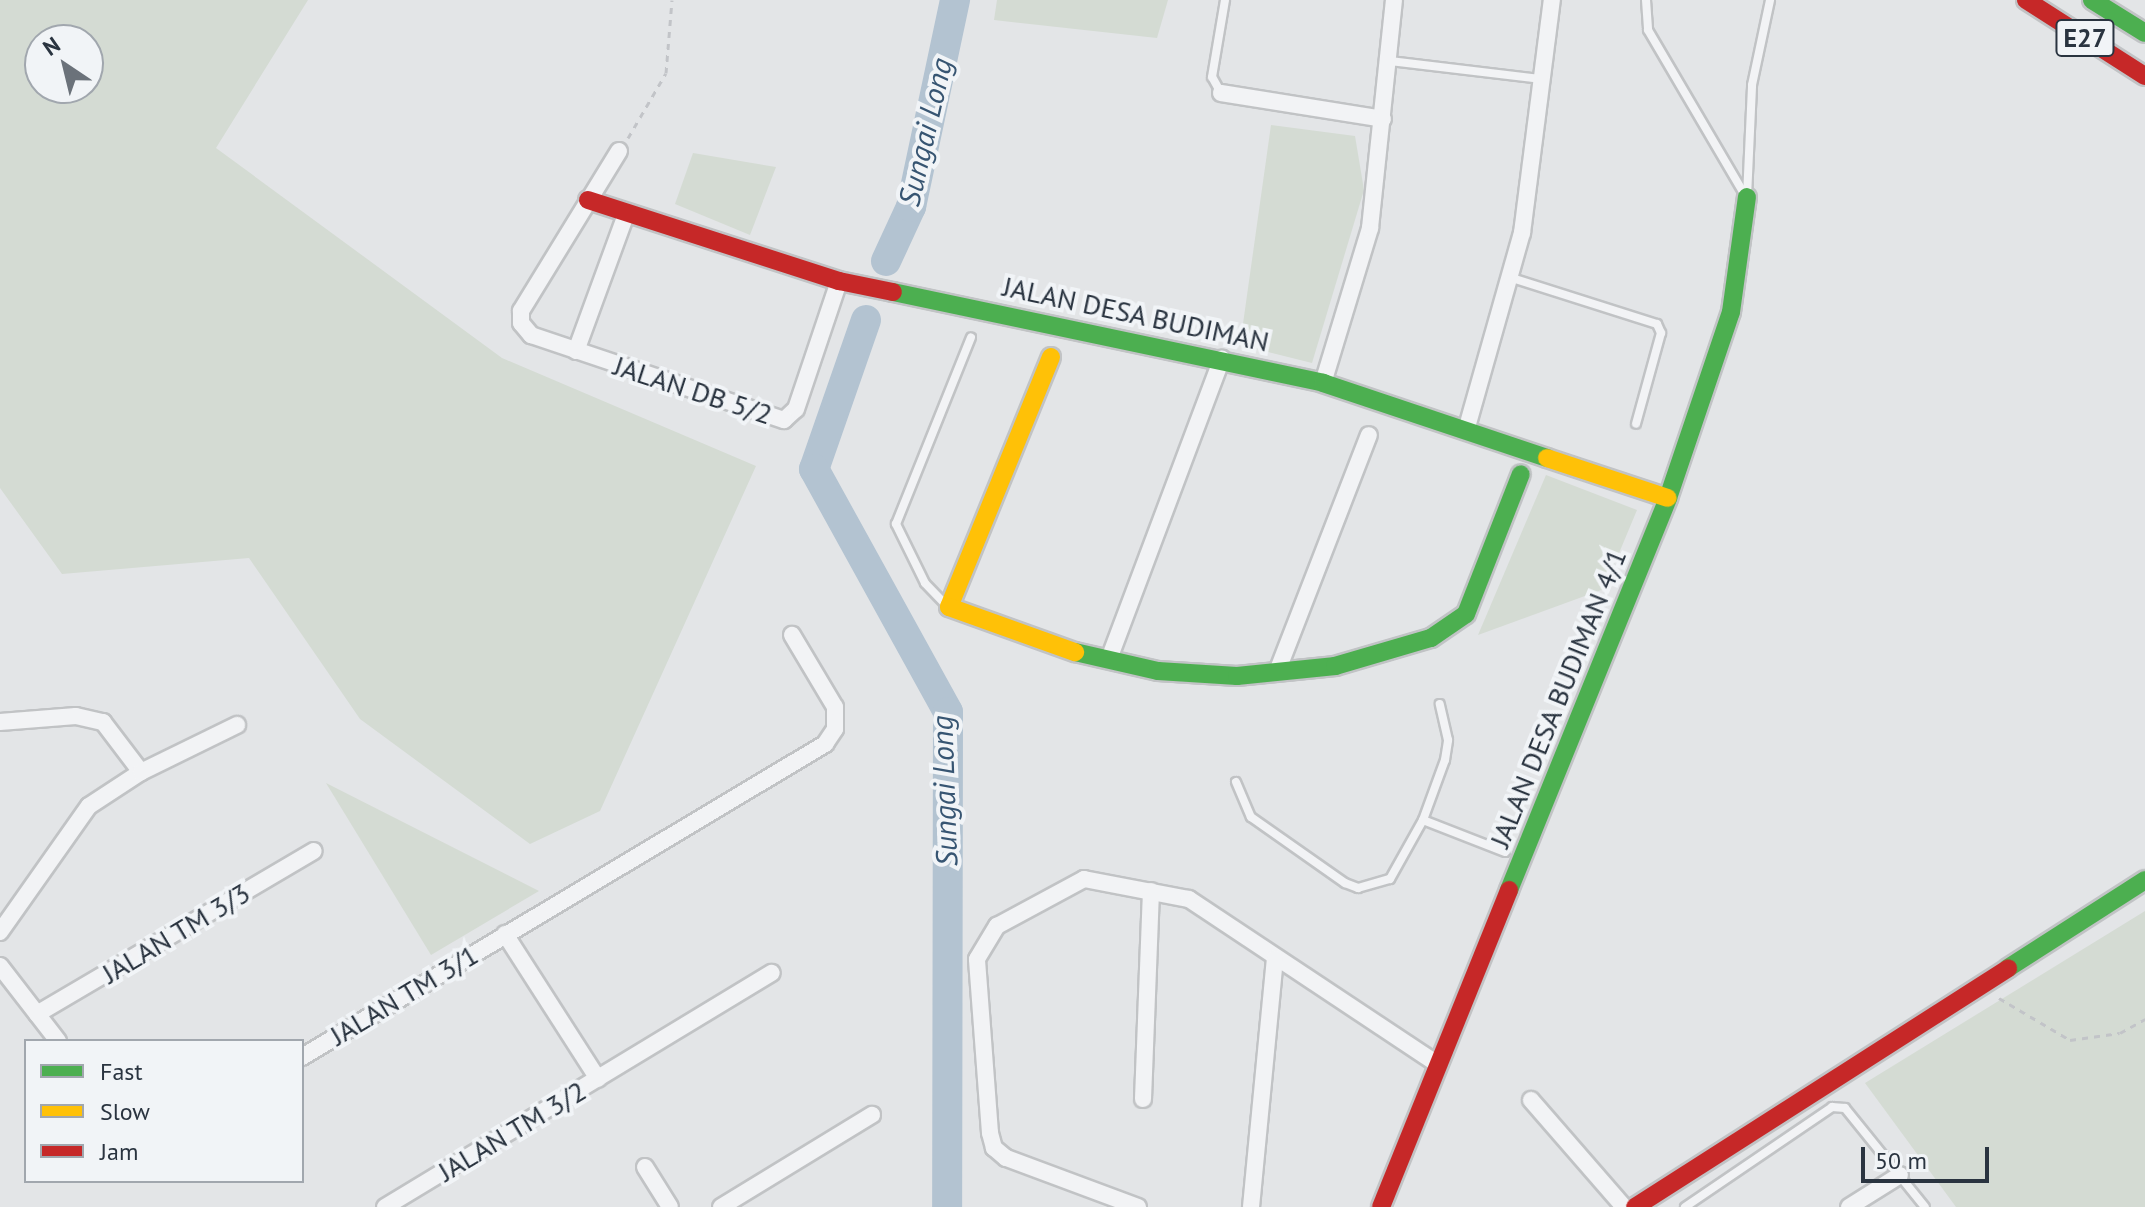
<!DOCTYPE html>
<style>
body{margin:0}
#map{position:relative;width:2145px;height:1207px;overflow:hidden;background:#e3e5e7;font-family:"PT Sans",sans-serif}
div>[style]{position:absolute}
.green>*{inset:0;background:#d4dbd3}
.river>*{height:30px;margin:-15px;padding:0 15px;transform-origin:15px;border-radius:15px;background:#b3c3d1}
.path>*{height:3px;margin-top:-1.5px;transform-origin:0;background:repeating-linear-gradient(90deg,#c2c4c8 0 6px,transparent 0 12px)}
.roads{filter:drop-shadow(2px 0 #c1c3c5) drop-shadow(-2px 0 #c1c3c5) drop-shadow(0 2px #c1c3c5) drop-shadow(0 -2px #c1c3c5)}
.lane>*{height:8px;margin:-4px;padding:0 4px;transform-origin:4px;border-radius:4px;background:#f2f3f5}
.street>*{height:16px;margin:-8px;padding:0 8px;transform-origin:8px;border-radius:8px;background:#f2f3f5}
.fast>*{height:18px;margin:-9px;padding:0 9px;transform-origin:9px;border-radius:9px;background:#4caf50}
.slow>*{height:18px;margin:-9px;padding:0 9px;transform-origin:9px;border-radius:9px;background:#ffc107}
.jam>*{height:18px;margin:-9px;padding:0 9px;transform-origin:9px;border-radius:9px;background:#c62828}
span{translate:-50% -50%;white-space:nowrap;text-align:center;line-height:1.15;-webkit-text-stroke:8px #f1f4f7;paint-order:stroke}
.shield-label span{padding:2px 6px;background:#f1f4f7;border:2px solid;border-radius:6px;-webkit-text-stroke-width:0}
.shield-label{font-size:26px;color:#2a3440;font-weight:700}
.street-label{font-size:28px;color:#2a3440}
.water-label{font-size:30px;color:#375572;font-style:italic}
.legend{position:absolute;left:24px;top:1039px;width:280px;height:144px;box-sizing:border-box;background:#f1f4f7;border:2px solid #a1a7ae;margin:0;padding:10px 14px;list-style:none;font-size:24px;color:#2a3440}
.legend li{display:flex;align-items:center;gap:16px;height:40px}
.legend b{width:40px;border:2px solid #a1a7ae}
.north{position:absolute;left:24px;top:24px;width:80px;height:80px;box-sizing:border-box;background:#f1f4f7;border:2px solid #a1a7ae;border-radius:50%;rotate:325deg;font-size:22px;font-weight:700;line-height:32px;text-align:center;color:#2a3440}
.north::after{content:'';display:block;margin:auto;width:28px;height:36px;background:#6b727a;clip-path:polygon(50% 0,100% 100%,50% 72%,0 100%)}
.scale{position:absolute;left:1861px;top:1147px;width:128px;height:36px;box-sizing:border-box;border:4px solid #2a3440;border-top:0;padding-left:10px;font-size:24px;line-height:28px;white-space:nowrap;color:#2a3440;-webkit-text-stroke:6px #f1f4f7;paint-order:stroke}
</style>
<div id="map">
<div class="green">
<i style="clip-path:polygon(evenodd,0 0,308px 0,216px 148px,502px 358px,756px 466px,600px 811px,530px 844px,360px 719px,249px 558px,62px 574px,0 488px,0 0,40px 40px,88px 40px,88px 88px,40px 88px,40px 40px)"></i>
<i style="clip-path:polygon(997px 0,1168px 0,1157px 38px,994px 20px)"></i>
<i style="clip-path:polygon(1271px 125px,1355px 136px,1364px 190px,1312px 363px,1240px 345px)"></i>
<i style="clip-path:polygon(693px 153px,776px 167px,750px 235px,675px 204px)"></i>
<i style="clip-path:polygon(1546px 475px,1637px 510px,1604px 589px,1478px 635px)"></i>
<i style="clip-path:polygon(326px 783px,539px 891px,431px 955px)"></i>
<i style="clip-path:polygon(2145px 911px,2145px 1207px,1956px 1207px,1865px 1083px)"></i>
</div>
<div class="river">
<i style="left:886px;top:261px;width:60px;rotate:-65.2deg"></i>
<i style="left:911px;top:207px;width:212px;rotate:-78deg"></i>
<i style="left:866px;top:320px;width:158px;rotate:109.2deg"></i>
<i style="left:814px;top:469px;width:277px;rotate:61.1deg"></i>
<i style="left:948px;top:712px;width:495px;rotate:90.1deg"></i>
</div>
<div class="path">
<i style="left:628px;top:138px;width:75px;rotate:-59.7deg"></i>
<i style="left:666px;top:73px;width:73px;rotate:-85.3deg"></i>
<i style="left:1999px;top:998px;width:82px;rotate:30.6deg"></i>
<i style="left:2070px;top:1040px;width:50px;rotate:-8deg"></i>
<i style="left:2120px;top:1033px;width:29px;rotate:-29deg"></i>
</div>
<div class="roads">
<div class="lane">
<i style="left:1646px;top:0;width:30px;rotate:86deg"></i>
<i style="left:1648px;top:30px;width:194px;rotate:59.6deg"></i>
<i style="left:1390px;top:61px;width:153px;rotate:6.8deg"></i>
<i style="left:1221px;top:93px;width:18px;rotate:-119deg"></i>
<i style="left:1212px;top:77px;width:78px;rotate:-80.4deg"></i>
<i style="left:1747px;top:197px;width:112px;rotate:-87.4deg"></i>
<i style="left:1752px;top:85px;width:87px;rotate:-78deg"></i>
<i style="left:1512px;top:278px;width:152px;rotate:17.6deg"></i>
<i style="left:1657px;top:324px;width:10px;rotate:66deg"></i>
<i style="left:1661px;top:333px;width:94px;rotate:105.4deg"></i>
<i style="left:948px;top:607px;width:33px;rotate:-134deg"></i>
<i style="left:925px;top:583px;width:66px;rotate:-116.2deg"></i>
<i style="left:896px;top:524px;width:201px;rotate:-68.1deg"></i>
<i style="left:1236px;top:782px;width:38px;rotate:67deg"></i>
<i style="left:1251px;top:817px;width:115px;rotate:35.1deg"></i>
<i style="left:1345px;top:883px;width:14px;rotate:21deg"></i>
<i style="left:1358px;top:888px;width:33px;rotate:-16deg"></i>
<i style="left:1390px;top:879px;width:68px;rotate:-60.8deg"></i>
<i style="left:1423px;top:820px;width:64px;rotate:-69.9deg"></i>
<i style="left:1445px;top:760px;width:20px;rotate:-81deg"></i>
<i style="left:1448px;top:740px;width:37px;rotate:-103deg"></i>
<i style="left:1423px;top:820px;width:88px;rotate:21.3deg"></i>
<i style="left:1685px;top:1207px;width:178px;rotate:-34.2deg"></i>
<i style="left:1832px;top:1107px;width:13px;rotate:4deg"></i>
<i style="left:1845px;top:1108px;width:127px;rotate:51.1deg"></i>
</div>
<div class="street">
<i style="left:1221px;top:93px;width:164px;rotate:9.1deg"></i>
<i style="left:619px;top:151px;width:188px;rotate:121.5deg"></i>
<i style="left:521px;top:311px;width:12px;rotate:90deg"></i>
<i style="left:521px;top:323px;width:16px;rotate:50deg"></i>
<i style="left:531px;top:335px;width:267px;rotate:18.6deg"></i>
<i style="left:784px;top:420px;width:16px;rotate:-43deg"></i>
<i style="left:796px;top:409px;width:135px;rotate:-71.4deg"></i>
<i style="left:576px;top:351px;width:146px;rotate:-69.9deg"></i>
<i style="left:1323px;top:383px;width:162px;rotate:-73.1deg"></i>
<i style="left:1370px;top:228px;width:229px;rotate:-84deg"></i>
<i style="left:1467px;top:427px;width:202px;rotate:-74.2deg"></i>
<i style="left:1522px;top:233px;width:235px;rotate:-82.7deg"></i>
<i style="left:1109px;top:659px;width:321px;rotate:-69.4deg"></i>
<i style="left:1277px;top:672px;width:254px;rotate:-68.8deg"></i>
<i style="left:0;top:722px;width:76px;rotate:-4.5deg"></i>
<i style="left:76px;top:716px;width:28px;rotate:13deg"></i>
<i style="left:103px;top:722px;width:63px;rotate:52.8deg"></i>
<i style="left:0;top:932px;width:154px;rotate:-54.8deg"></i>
<i style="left:89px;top:806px;width:62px;rotate:-33.2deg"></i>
<i style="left:141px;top:772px;width:107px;rotate:-26.1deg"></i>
<i style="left:505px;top:934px;width:172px;rotate:57.3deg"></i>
<i style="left:0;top:966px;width:95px;rotate:52.3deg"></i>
<i style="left:37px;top:1014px;width:321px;rotate:-30.5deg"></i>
<i style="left:302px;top:1057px;width:610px;rotate:-30.9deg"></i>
<i style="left:825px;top:744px;width:18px;rotate:-56deg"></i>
<i style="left:835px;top:729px;width:22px;rotate:-90deg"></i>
<i style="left:835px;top:707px;width:84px;rotate:-120.8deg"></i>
<i style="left:1143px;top:1099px;width:208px;rotate:-87.8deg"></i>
<i style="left:1531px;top:1100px;width:142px;rotate:49deg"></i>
<i style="left:645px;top:1167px;width:47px;rotate:58deg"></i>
<i style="left:385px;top:1207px;width:452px;rotate:-31.2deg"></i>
<i style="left:721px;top:1207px;width:177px;rotate:-31.4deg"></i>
<i style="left:1138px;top:1207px;width:141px;rotate:-159.6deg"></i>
<i style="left:1006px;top:1158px;width:16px;rotate:-140deg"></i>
<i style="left:994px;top:1148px;width:16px;rotate:-105deg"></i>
<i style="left:990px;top:1133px;width:174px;rotate:-94.3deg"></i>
<i style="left:977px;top:959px;width:39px;rotate:-59deg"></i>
<i style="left:997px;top:926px;width:99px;rotate:-28.4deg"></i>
<i style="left:1084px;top:879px;width:107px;rotate:10.8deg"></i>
<i style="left:1189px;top:899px;width:296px;rotate:33.6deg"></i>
<i style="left:1251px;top:1207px;width:250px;rotate:-84.5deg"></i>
<i style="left:1849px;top:1207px;width:60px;rotate:-32.1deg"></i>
</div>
<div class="fast">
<i style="left:2092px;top:0;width:62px;rotate:31.9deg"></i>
<i style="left:893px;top:292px;width:440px;rotate:11.9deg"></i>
<i style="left:1323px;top:383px;width:236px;rotate:18.5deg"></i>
<i style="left:1075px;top:652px;width:85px;rotate:12.9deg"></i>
<i style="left:1158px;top:671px;width:79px;rotate:3.6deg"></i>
<i style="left:1237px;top:676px;width:99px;rotate:-5.8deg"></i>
<i style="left:1335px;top:666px;width:100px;rotate:-16.3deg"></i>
<i style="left:1431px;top:638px;width:42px;rotate:-34.4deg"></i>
<i style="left:1466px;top:614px;width:150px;rotate:-68.6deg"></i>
<i style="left:1509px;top:890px;width:423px;rotate:-67.9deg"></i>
<i style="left:1668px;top:498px;width:196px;rotate:-71.3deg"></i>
<i style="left:1731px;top:312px;width:116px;rotate:-82.1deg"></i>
<i style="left:2008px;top:968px;width:163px;rotate:-32.7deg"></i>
</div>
<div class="slow">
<i style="left:1051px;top:357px;width:270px;rotate:112.2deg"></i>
<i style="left:949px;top:607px;width:134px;rotate:19.7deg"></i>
<i style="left:1547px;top:458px;width:127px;rotate:18.3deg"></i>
</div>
<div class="jam">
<i style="left:2026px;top:0;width:141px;rotate:32.6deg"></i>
<i style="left:588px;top:200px;width:264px;rotate:17.9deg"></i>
<i style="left:839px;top:281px;width:55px;rotate:11.5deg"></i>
<i style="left:1381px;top:1207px;width:342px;rotate:-68deg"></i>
<i style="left:1635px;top:1207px;width:443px;rotate:-32.6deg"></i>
</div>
</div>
<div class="shield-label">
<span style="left:2085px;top:38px">E27</span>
</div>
<div class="street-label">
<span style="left:1136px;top:314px;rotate:12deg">JALAN DESA BUDIMAN</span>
<span style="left:693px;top:390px;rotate:18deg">JALAN DB 5/2</span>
<span style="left:1558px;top:698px;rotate:-68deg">JALAN DESA BUDIMAN 4/1</span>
<span style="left:176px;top:933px;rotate:-31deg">JALAN TM 3/3</span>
<span style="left:404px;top:995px;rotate:-31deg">JALAN TM 3/1</span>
<span style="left:512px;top:1131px;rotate:-31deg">JALAN TM 3/2</span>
</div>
<div class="water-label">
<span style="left:925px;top:132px;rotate:-77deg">Sungai Long</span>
<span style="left:944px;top:791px;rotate:-92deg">Sungai Long</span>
</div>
<ul class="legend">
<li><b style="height:10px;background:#4caf50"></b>Fast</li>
<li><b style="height:10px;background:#ffc107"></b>Slow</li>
<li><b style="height:10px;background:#c62828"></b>Jam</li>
</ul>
<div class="north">N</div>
<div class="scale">50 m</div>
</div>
